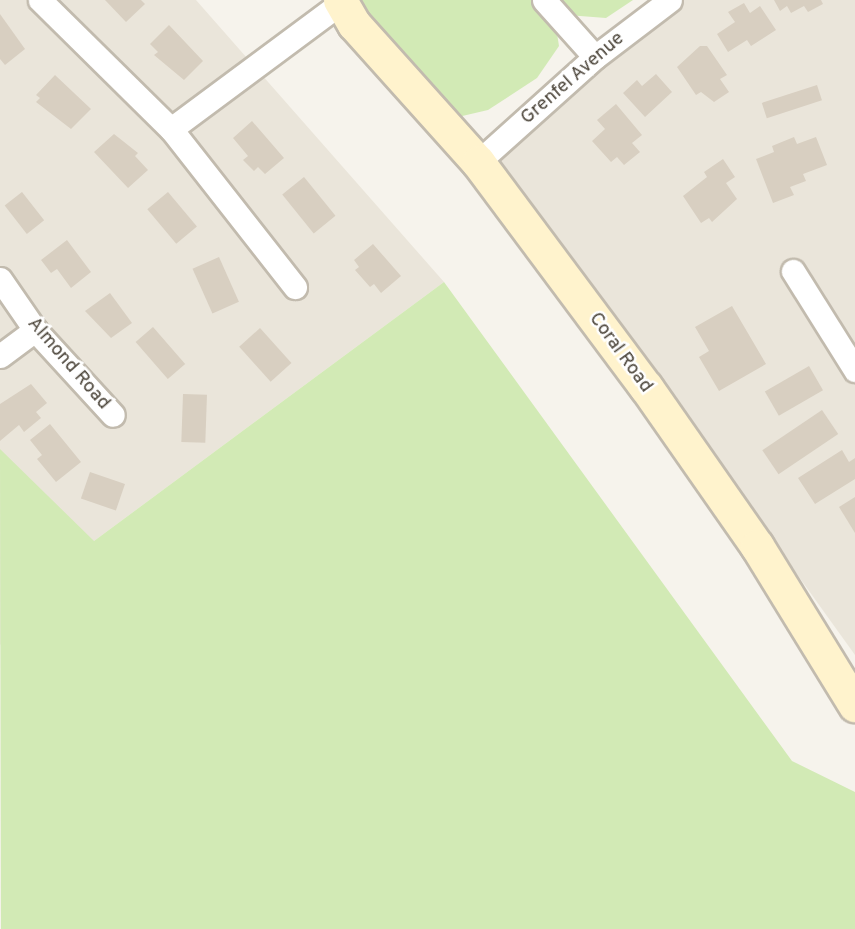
<!DOCTYPE html>
<style>
body{margin:0}
#map{position:relative;width:855px;height:929px;overflow:hidden;background:#f6f3ec;font-family:Overpass,sans-serif}
div>[style]{position:absolute}
.residential>*{inset:0;background:#eae5da}
.green>*{inset:0;background:#d2eab5}
.building>*{inset:0;background:#d8cfc1;transform-origin:0 0}
.roads{filter:drop-shadow(2px 0 #c2bbae) drop-shadow(-2px 0 #c2bbae) drop-shadow(0 2px #c2bbae) drop-shadow(0 -2px #c2bbae)}
.minor>*{height:23px;margin:-11.5px;padding:0 11.5px;transform-origin:11.5px;border-radius:11.5px;background:#fff}
.secondary>*{height:33px;margin:-16.5px;padding:0 16.5px;transform-origin:16.5px;border-radius:16.5px;background:#fff3cd}
span{translate:-50% -50%;white-space:nowrap;text-align:center;line-height:1.15;-webkit-text-stroke:5px #fff;paint-order:stroke}
.street-label{font-size:19px;color:#4b4439}
</style>
<div id="map">
<div class="residential">
<i style="clip-path:polygon(0 0,196px 0,444px 282px,94px 541px,0 645px)"></i>
<i style="clip-path:polygon(676px 0,855px 0,855px 655px,487px 143px)"></i>
</div>
<div class="green">
<i style="clip-path:polygon(353px 0,531px 0,556px 27px,559px 46px,537px 78px,488px 110px,458px 117px)"></i>
<i style="clip-path:polygon(554px 0,633px 0,606px 18px,567px 15px)"></i>
<i style="clip-path:polygon(444px 282px,792px 761px,855px 792px,855px 929px,1px 929px,0 449px,94px 541px)"></i>
</div>
<div class="building">
<i style="clip-path:polygon(105px 0,141px 0,145px 4px,126px 22px)"></i>
<i style="clip-path:polygon(774px 0,821px 0,823px 4px,808px 12px,804px 6px,791px 13px,787px 6px,780px 11px)"></i>
<i style="clip-path:polygon(744px 3px,750px 13px,760px 6px,776px 30px,751px 46px,747px 40px,728px 52px,717px 34px,735px 22px,728px 12px)"></i>
<i style="clip-path:polygon(0 14px,25px 49px,5px 65px,0 59px)"></i>
<i style="clip-path:polygon(169px 25px,203px 61px,184px 80px,154px 55px,158px 52px,150px 44px)"></i>
<i style="clip-path:polygon(700px 46px,707px 46px,727px 75px,720px 79px,729px 92px,714px 102px,701px 92px,696px 95px,677px 67px)"></i>
<i style="clip-path:polygon(656px 74px,672px 92px,645px 117px,623px 93px,637px 80px,642px 86px)"></i>
<i style="clip-path:polygon(55px 75px,91px 109px,71px 129px,36px 102px,40px 98px,36px 95px)"></i>
<i style="left:817px;top:85px;width:16px;height:58px;rotate:72deg"></i>
<i style="clip-path:polygon(616px 104px,642px 135px,632px 143px,640px 152px,624px 165px,617px 157px,611px 162px,592px 141px,605px 129px,597px 120px)"></i>
<i style="clip-path:polygon(252px 121px,284px 158px,265px 174px,258px 167px,254px 171px,243px 160px,248px 156px,233px 138px)"></i>
<i style="clip-path:polygon(114px 134px,138px 153px,135px 156px,148px 170px,128px 188px,94px 152px)"></i>
<i style="clip-path:polygon(794px 137px,797px 144px,816px 137px,827px 165px,803px 174px,806px 181px,790px 187px,794px 195px,773px 203px,756px 159px,774px 152px,772px 146px)"></i>
<i style="clip-path:polygon(723px 159px,735px 177px,726px 183px,737px 199px,712px 222px,709px 218px,701px 223px,683px 196px,707px 177px,704px 172px)"></i>
<i style="left:304px;top:177px;width:50px;height:28px;rotate:51deg"></i>
<i style="left:22px;top:192px;width:36px;height:22px;rotate:52deg"></i>
<i style="left:168px;top:192px;width:45px;height:27px;rotate:50deg"></i>
<i style="clip-path:polygon(67px 240px,91px 272px,71px 288px,57px 269px,51px 273px,41px 260px)"></i>
<i style="clip-path:polygon(373px 244px,401px 276px,381px 293px,374px 284px,370px 287px,355px 270px,359px 267px,354px 260px)"></i>
<i style="left:219px;top:257px;width:49px;height:29px;rotate:66deg"></i>
<i style="clip-path:polygon(110px 293px,132px 323px,111px 338px,85px 311px)"></i>
<i style="clip-path:polygon(732px 306px,766px 364px,719px 391px,699px 357px,709px 351px,695px 327px)"></i>
<i style="left:153px;top:327px;width:49px;height:23px;rotate:49deg"></i>
<i style="left:260px;top:328px;width:47px;height:28px;rotate:48deg"></i>
<i style="left:809px;top:366px;width:28px;height:51px;rotate:60deg"></i>
<i style="clip-path:polygon(31px 384px,47px 403px,36px 412px,41px 418px,24px 432px,19px 425px,0 441px,0 404px)"></i>
<i style="left:183px;top:394px;width:24px;height:48px;rotate:2deg"></i>
<i style="left:822px;top:410px;width:29px;height:72px;rotate:56deg"></i>
<i style="clip-path:polygon(50px 424px,81px 462px,56px 482px,37px 459px,42px 455px,30px 440px)"></i>
<i style="clip-path:polygon(842px 450px,849px 462px,855px 458px,855px 479px,815px 504px,798px 478px)"></i>
<i style="left:90px;top:472px;width:37px;height:28px;rotate:19deg"></i>
<i style="clip-path:polygon(855px 497px,855px 533px,839px 507px)"></i>
</div>
<div class="roads">
<div class="minor">
<i style="left:40px;top:0;width:184px;rotate:44.6deg"></i>
<i style="left:171px;top:129px;width:201px;rotate:51.9deg"></i>
<i style="left:544px;top:0;width:76px;rotate:48.2deg"></i>
<i style="left:171px;top:129px;width:213px;rotate:-36.6deg"></i>
<i style="left:478px;top:162px;width:157px;rotate:-41.9deg"></i>
<i style="left:595px;top:57px;width:94px;rotate:-37.2deg"></i>
<i style="left:793px;top:271px;width:117px;rotate:57.9deg"></i>
<i style="left:0;top:279px;width:62px;rotate:55.5deg"></i>
<i style="left:35px;top:330px;width:115px;rotate:47.5deg"></i>
<i style="left:0;top:356px;width:44px;rotate:-36.6deg"></i>
</div>
<div class="secondary">
<i style="left:340px;top:0;width:28px;rotate:60deg"></i>
<i style="left:354px;top:24px;width:186px;rotate:48.1deg"></i>
<i style="left:478px;top:162px;width:281px;rotate:53.3deg"></i>
<i style="left:646px;top:387px;width:194px;rotate:55.1deg"></i>
<i style="left:757px;top:546px;width:187px;rotate:58.4deg"></i>
</div>
</div>
<div class="street-label">
<span style="left:573px;top:79px;rotate:-41deg">Grenfel Avenue</span>
<span style="left:620px;top:353px;rotate:54deg">Coral Road</span>
<span style="left:68px;top:364px;rotate:49deg">Almond Road</span>
</div>
</div>
